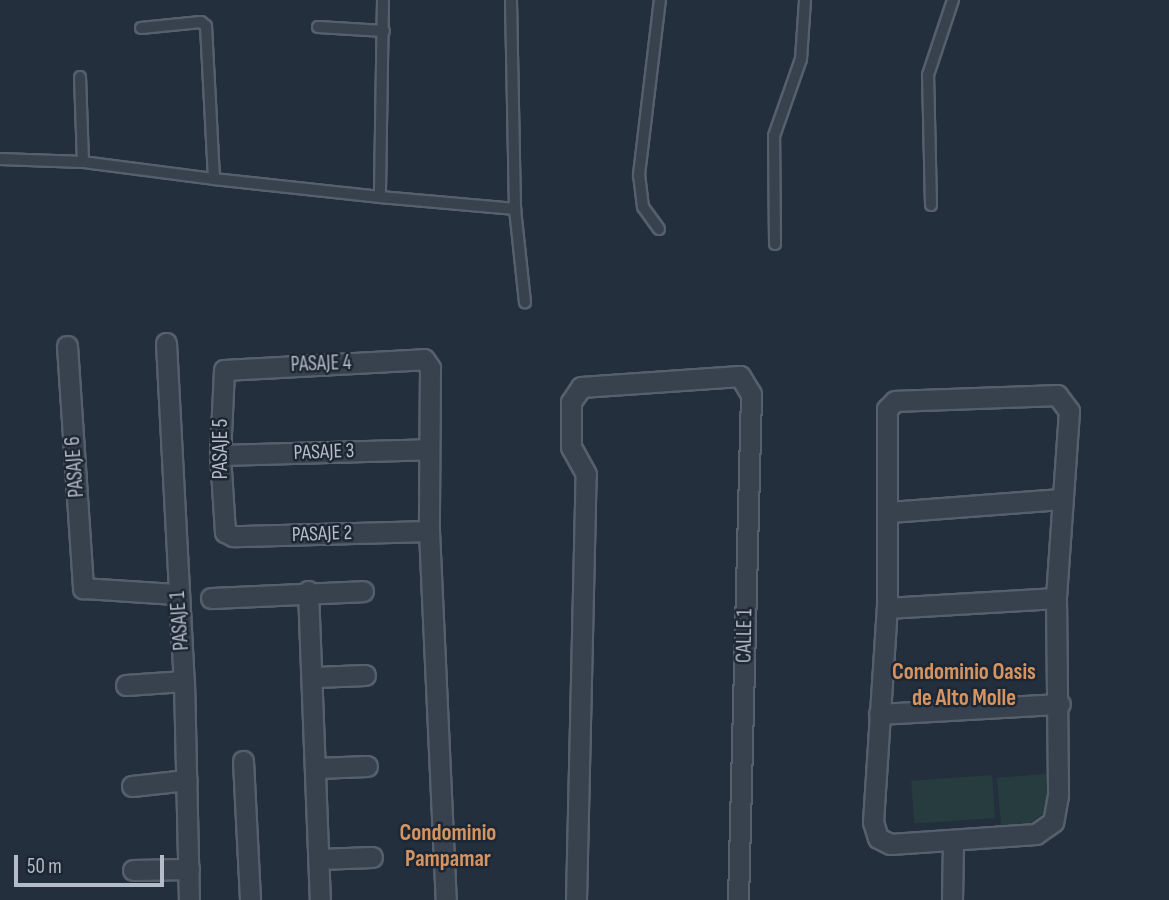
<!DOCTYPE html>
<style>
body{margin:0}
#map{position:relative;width:1169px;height:900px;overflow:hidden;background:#242f3e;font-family:"Sofia Sans Condensed",sans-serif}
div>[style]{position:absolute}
.green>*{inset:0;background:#263c3f;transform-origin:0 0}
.roads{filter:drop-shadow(2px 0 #565f6c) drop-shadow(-2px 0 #565f6c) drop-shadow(0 2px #565f6c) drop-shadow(0 -2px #565f6c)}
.lane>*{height:10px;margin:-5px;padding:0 5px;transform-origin:5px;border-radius:5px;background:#38414e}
.street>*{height:19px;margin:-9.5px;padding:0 9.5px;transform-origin:9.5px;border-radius:9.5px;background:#38414e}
span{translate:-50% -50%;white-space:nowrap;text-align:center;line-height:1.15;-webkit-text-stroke:5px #1d2633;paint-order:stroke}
.street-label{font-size:21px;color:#b4bcc9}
.neighbourhood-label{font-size:23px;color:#d59563;font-weight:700}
.scale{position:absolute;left:14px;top:855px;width:150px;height:32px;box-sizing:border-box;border:4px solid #b4bcc9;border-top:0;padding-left:9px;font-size:21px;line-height:24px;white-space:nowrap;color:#b4bcc9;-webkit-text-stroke:5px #1d2633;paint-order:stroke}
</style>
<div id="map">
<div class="green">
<i style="clip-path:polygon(1052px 773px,1047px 811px,1030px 823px,1001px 826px,997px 778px)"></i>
<i style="left:992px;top:775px;width:43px;height:81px;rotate:86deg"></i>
</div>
<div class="roads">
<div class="lane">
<i style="left:383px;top:0;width:197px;rotate:90.9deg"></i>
<i style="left:380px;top:197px;width:136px;rotate:5.1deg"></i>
<i style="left:515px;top:209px;width:209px;rotate:-91.1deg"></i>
<i style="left:318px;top:27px;width:66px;rotate:3.5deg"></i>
<i style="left:141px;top:28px;width:60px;rotate:-5.7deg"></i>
<i style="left:201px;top:22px;width:6px;rotate:39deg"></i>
<i style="left:206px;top:26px;width:153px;rotate:87deg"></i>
<i style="left:214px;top:179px;width:167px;rotate:6.2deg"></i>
<i style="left:0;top:159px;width:83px;rotate:2.1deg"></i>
<i style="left:83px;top:162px;width:85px;rotate:-92deg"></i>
<i style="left:83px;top:162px;width:132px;rotate:7.4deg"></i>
<i style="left:931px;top:205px;width:130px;rotate:-91.3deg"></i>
<i style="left:928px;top:75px;width:79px;rotate:-71.6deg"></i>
<i style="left:515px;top:209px;width:94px;rotate:83.9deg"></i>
<i style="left:659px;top:229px;width:27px;rotate:-126deg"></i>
<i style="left:643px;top:207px;width:32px;rotate:-97deg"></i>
<i style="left:639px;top:175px;width:176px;rotate:-83.2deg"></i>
<i style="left:775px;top:244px;width:108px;rotate:-90.5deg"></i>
<i style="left:774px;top:136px;width:82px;rotate:-70.7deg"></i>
<i style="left:801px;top:59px;width:59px;rotate:-86.1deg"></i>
</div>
<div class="street">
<i style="left:166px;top:343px;width:338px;rotate:87deg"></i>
<i style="left:184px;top:681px;width:219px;rotate:88.7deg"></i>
<i style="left:67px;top:346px;width:243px;rotate:86.2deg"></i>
<i style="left:83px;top:588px;width:94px;rotate:3.7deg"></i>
<i style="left:1057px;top:395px;width:20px;rotate:53deg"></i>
<i style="left:1069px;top:411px;width:187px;rotate:94deg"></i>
<i style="left:1056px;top:598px;width:197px;rotate:89.4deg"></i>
<i style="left:1058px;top:795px;width:27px;rotate:100deg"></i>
<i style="left:1053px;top:822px;width:21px;rotate:145deg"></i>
<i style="left:1036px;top:834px;width:146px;rotate:176.1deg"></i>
<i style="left:890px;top:844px;width:13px;rotate:-153deg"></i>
<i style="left:878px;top:838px;width:17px;rotate:-107deg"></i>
<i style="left:873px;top:822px;width:214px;rotate:-86.3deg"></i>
<i style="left:887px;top:608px;width:199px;rotate:-90deg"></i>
<i style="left:887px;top:409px;width:11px;rotate:-45deg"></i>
<i style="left:895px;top:401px;width:162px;rotate:-2.1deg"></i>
<i style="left:220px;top:455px;width:209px;rotate:-1.6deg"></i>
<i style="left:889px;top:512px;width:173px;rotate:-4.3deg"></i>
<i style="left:429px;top:531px;width:196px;rotate:178.5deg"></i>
<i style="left:233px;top:536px;width:9px;rotate:-153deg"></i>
<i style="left:225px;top:532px;width:77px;rotate:-93.7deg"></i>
<i style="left:220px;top:455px;width:85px;rotate:-87.3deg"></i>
<i style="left:224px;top:370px;width:200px;rotate:-3.1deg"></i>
<i style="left:424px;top:359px;width:11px;rotate:56deg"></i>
<i style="left:430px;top:368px;width:163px;rotate:90.4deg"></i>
<i style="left:429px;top:531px;width:369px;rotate:87.4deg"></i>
<i style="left:308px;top:591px;width:309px;rotate:87.8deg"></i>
<i style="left:211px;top:598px;width:152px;rotate:-2.6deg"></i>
<i style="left:887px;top:608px;width:169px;rotate:-3.4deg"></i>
<i style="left:315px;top:677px;width:50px;rotate:-2.3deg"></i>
<i style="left:126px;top:685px;width:58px;rotate:-3.9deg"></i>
<i style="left:879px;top:714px;width:181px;rotate:-3.2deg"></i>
<i style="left:243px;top:761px;width:139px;rotate:87.1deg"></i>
<i style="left:317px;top:768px;width:50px;rotate:-2.3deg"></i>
<i style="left:132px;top:786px;width:55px;rotate:-6.2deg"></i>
<i style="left:319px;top:859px;width:53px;rotate:-2.2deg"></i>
<i style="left:133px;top:870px;width:56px;rotate:-1deg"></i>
<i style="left:576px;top:900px;width:426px;rotate:-88.7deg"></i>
<i style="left:586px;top:474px;width:31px;rotate:-119deg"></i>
<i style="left:571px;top:447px;width:45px;rotate:-90deg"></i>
<i style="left:571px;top:402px;width:18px;rotate:-56deg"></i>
<i style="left:581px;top:387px;width:159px;rotate:-4deg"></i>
<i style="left:740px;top:376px;width:21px;rotate:59deg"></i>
<i style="left:751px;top:394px;width:506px;rotate:91.47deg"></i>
<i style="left:952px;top:900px;width:57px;rotate:-89deg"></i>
</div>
</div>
<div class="street-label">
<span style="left:321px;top:364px;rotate:-2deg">PASAJE 4</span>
<span style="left:221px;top:449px;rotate:-90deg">PASAJE 5</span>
<span style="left:324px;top:452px;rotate:-2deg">PASAJE 3</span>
<span style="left:75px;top:467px;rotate:-94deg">PASAJE 6</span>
<span style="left:322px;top:534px;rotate:-2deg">PASAJE 2</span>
<span style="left:180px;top:621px;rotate:-94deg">PASAJE 1</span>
<span style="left:745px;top:636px;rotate:-89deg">CALLE 1</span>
</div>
<div class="neighbourhood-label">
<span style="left:964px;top:685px">Condominio Oasis<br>de Alto Molle</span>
<span style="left:448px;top:846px">Condominio<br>Pampamar</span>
</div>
<div class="scale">50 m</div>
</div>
